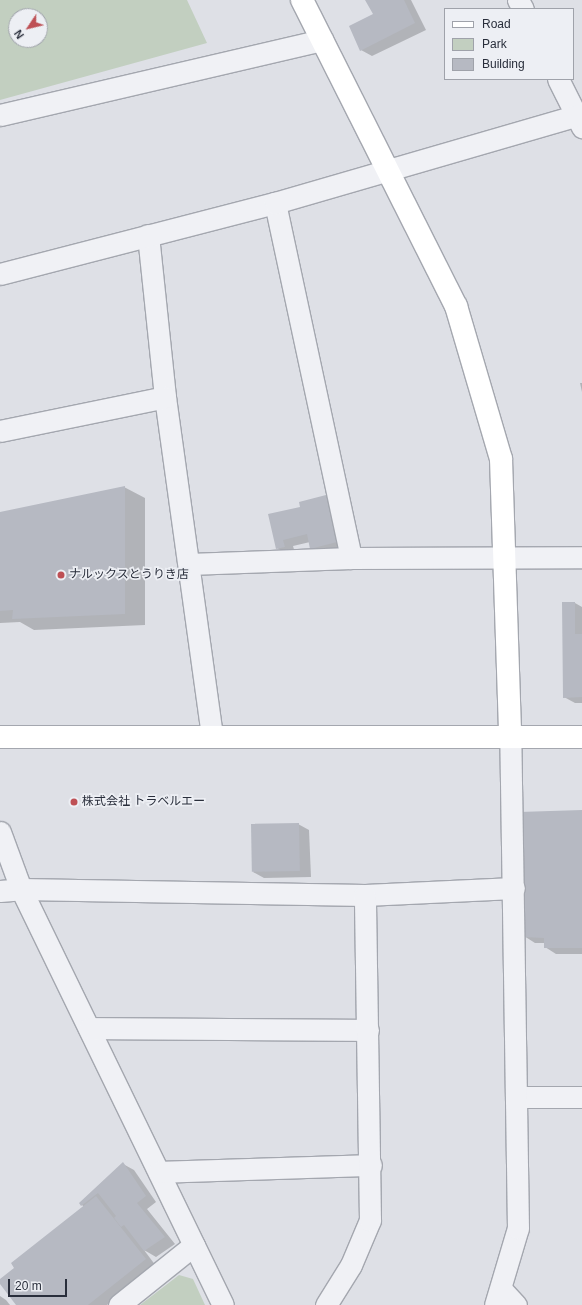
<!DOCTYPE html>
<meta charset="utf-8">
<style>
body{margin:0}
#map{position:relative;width:582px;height:1305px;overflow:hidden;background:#dee0e6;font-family:Arial,"Noto Sans JP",sans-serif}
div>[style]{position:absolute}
.green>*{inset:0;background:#c2cfc0}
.shadow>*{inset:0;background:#0003}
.building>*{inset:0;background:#b6b9c2;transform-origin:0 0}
.roads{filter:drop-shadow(1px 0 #a4a7af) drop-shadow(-1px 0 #a4a7af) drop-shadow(0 1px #a4a7af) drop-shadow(0 -1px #a4a7af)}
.street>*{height:21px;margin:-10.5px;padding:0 10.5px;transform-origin:10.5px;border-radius:10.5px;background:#f0f1f5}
.secondary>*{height:22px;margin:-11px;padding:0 11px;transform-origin:11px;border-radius:11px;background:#fff}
.dots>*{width:11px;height:11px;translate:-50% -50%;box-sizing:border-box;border:2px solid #edeff4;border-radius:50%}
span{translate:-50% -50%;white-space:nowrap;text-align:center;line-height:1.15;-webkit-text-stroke:3.5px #edeff4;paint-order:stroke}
.poi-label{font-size:12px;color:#292e3b}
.left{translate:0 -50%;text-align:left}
.legend{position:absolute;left:444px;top:8px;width:130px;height:72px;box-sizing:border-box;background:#edeff4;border:1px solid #9fa2aa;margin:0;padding:5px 7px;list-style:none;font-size:12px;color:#292e3b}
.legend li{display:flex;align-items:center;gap:8px;height:20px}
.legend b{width:20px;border:1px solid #9fa2aa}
.north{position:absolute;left:8px;top:8px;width:40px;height:40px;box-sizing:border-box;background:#edeff4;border:1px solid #9fa2aa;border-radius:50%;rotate:235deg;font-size:11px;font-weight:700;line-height:16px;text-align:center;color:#292e3b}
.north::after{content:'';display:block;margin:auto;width:14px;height:18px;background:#be5055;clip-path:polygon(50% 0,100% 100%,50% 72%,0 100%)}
.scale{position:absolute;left:8px;top:1279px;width:59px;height:18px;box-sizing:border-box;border:2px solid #292e3b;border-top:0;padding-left:5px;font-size:12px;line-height:14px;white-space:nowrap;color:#292e3b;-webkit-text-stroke:3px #edeff4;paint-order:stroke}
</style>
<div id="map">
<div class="green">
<i style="clip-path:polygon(evenodd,0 0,187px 0,207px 43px,0 100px,0 0,16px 16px,40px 16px,40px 40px,16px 40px,16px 16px)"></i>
<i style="clip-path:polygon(179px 1275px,193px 1279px,205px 1305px,140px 1305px)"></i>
</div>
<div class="shadow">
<i style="clip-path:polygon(367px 0,411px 0,426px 30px,372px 56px,361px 50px,374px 14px)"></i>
<i style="clip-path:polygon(580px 383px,582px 383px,582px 392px)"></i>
<i style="clip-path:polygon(124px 487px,145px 498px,145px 625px,34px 630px,20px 622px,0 623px,0 513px)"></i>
<i style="clip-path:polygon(326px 496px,337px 503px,347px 548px,322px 554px,311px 548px,310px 542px,293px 546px,295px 553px,288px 554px,277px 548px,301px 508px)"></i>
<i style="clip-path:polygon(575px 603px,582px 607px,582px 703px,575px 703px,564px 697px)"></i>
<i style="clip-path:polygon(582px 811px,582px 954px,556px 954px,545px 947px,545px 943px,535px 943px,524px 936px,526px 909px)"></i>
<i style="clip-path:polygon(298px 824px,309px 830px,311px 877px,264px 878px,253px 872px)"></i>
<i style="clip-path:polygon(123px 1164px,134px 1170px,156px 1202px,147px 1209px,175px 1244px,156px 1257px,144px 1250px,156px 1266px,107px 1305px,17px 1305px,0 1281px,84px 1207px,80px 1203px)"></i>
<i style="clip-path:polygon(0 1296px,6px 1300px,10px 1305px,0 1305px)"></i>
</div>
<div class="building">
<i style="clip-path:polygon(365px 0,404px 0,415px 23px,360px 51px,349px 26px,373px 14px)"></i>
<i style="clip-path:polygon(125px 486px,125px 614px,12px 619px,13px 610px,0 611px,0 512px)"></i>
<i style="clip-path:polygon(326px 495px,337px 542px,310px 549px,307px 534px,283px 540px,285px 547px,276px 549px,268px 514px,300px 507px,299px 502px)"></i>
<i style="clip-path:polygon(562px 602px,575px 602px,575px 634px,582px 634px,582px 697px,563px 698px)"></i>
<i style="clip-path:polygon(582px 810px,582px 948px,544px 948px,544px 938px,523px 937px,513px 908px,525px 908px,519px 812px)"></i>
<i style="left:299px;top:823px;width:48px;height:48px;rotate:89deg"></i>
<i style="clip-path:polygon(123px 1162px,146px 1196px,137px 1203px,165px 1237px,144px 1251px,124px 1225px,121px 1227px,114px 1218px,116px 1216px,98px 1193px,81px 1206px,79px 1203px)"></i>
<i style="clip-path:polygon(96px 1196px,146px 1259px,88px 1305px,16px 1305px,0 1284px,0 1279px,14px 1268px,11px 1263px)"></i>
</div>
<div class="roads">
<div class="street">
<i style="left:518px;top:0;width:10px;rotate:61deg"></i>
<i style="left:558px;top:79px;width:54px;rotate:63.4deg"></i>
<i style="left:0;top:115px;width:331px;rotate:-13.1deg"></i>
<i style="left:275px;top:203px;width:363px;rotate:77.9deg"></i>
<i style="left:148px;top:235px;width:163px;rotate:84deg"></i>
<i style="left:165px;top:397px;width:342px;rotate:82.1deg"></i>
<i style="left:0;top:274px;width:284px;rotate:-14.5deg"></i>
<i style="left:275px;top:203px;width:320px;rotate:-16.2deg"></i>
<i style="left:0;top:431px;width:168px;rotate:-11.6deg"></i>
<i style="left:189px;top:564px;width:162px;rotate:-2.1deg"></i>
<i style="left:351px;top:558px;width:231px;rotate:-0.2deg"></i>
<i style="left:0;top:832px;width:61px;rotate:69.8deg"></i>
<i style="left:21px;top:889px;width:462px;rotate:64.1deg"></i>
<i style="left:0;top:891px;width:21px;rotate:-5deg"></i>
<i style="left:21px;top:889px;width:344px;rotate:1deg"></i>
<i style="left:365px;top:895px;width:149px;rotate:-2.7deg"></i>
<i style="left:89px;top:1028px;width:279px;rotate:0.4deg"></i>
<i style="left:517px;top:1097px;width:65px"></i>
<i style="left:159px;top:1172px;width:212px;rotate:-1.9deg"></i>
<i style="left:501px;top:1289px;width:22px;rotate:47deg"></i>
<i style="left:119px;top:1305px;width:96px;rotate:-38.7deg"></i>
<i style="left:326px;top:1305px;width:47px;rotate:-58deg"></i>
<i style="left:351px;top:1265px;width:49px;rotate:-67.1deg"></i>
<i style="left:370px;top:1220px;width:325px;rotate:-90.9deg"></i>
<i style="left:495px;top:1305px;width:80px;rotate:-73.4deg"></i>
<i style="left:518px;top:1228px;width:491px;rotate:-90.9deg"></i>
</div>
<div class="secondary">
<i style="left:302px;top:0;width:343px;rotate:63.3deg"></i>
<i style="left:456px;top:306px;width:159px;rotate:73.6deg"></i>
<i style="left:501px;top:459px;width:278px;rotate:88.1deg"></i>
<i style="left:0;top:737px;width:582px"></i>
</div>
</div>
<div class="dots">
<i style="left:61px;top:575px;background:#be5055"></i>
<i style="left:74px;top:802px;background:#be5055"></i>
</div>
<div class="poi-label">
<span class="left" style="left:69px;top:575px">ナルックスとうりき店</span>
<span class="left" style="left:82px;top:802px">株式会社 トラベルエー</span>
</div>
<ul class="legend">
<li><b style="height:5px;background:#fff"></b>Road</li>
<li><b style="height:11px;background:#c2cfc0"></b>Park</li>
<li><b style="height:11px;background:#b6b9c2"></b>Building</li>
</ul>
<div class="north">N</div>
<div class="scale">20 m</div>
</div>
